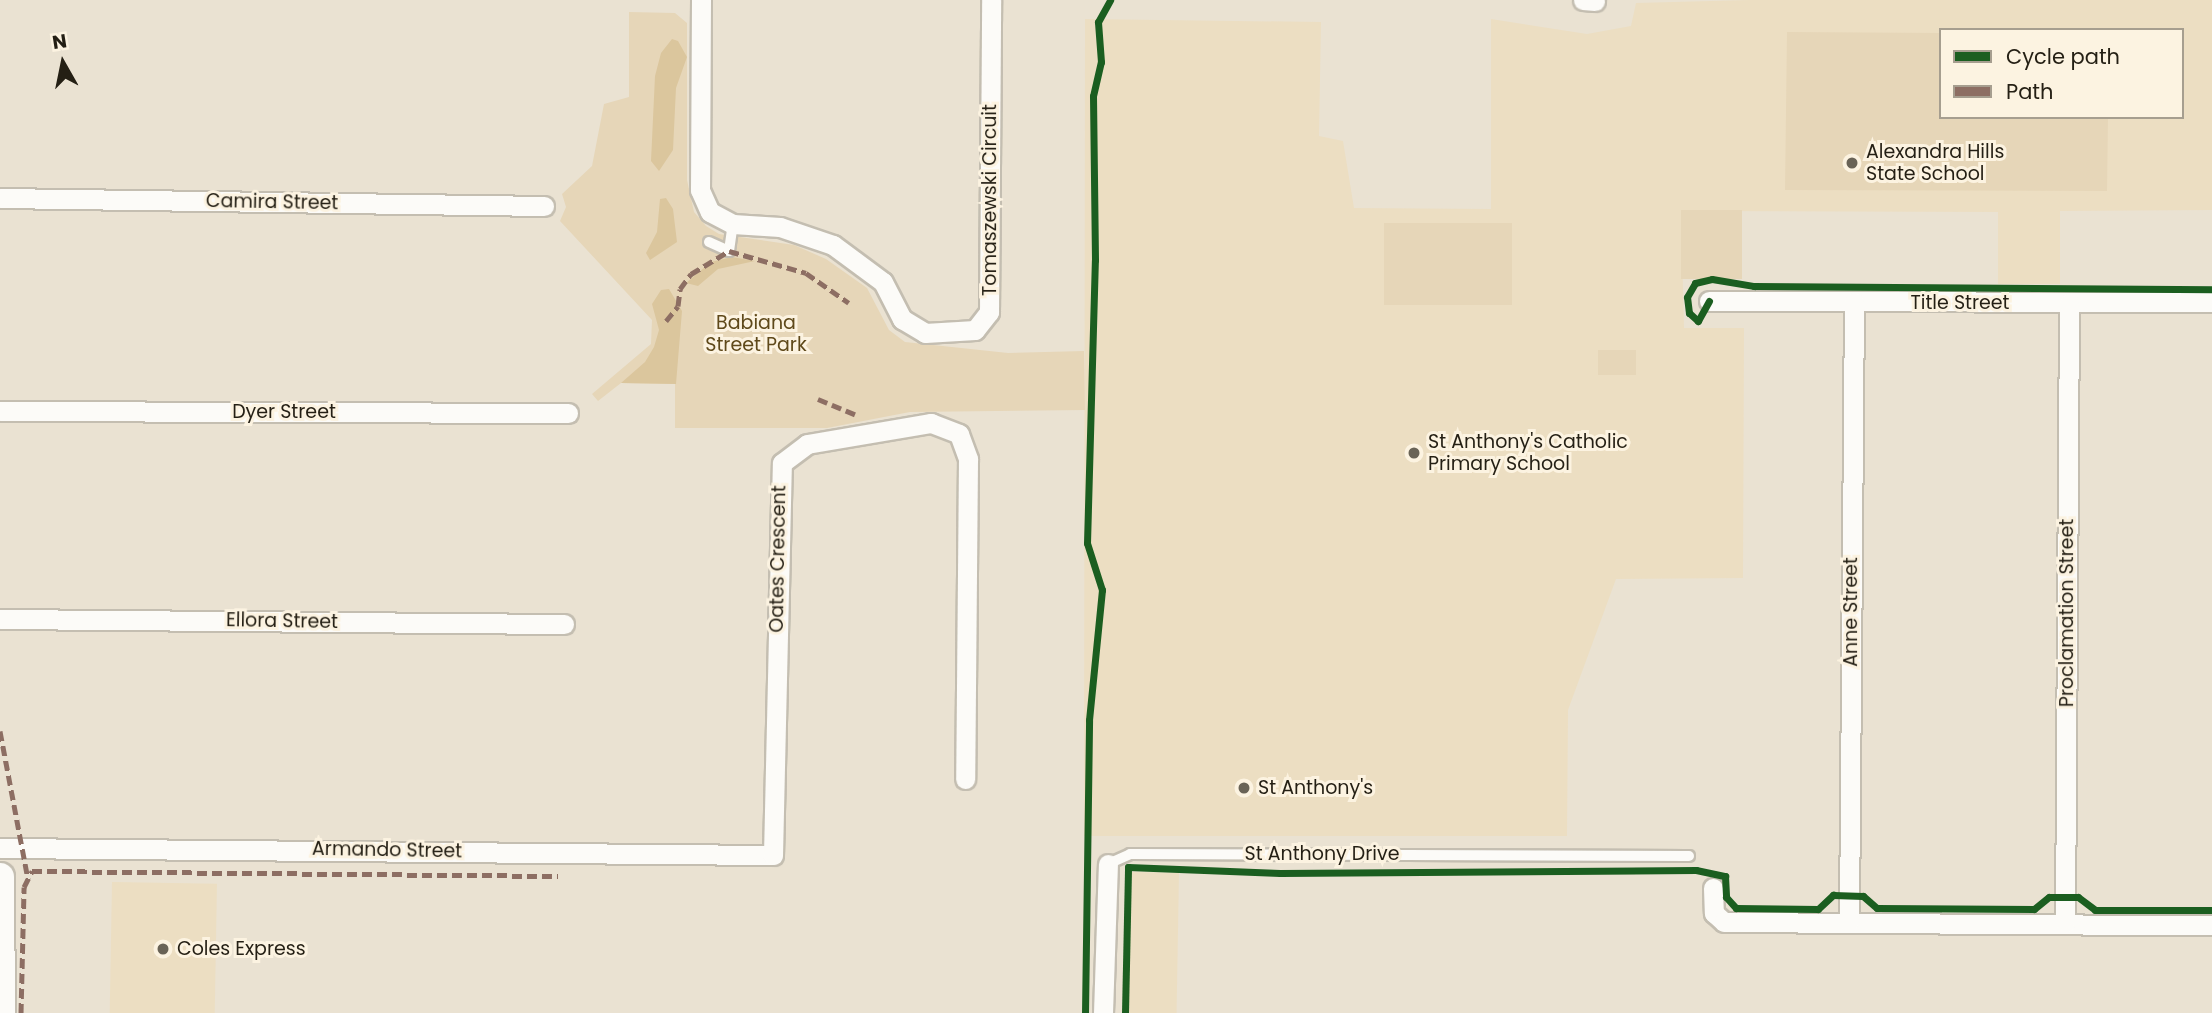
<!DOCTYPE html>
<style>
body{margin:0}
#map{position:relative;width:2212px;height:1013px;overflow:hidden;background:#eae2d2;font-family:Poppins,sans-serif}
div>[style]{position:absolute}
.built>*{inset:0;background:#ecdec2;transform-origin:0 0}
.green>*{inset:0;background:#e6d6b8;transform-origin:0 0}
.forest>*{inset:0;background:#dbc69d}
.roads{filter:drop-shadow(2px 0 #c4beb1) drop-shadow(-2px 0 #c4beb1) drop-shadow(0 2px #c4beb1) drop-shadow(0 -2px #c4beb1)}
.lane>*{height:10px;margin:-5px;padding:0 5px;transform-origin:5px;border-radius:5px;background:#fcfbf8}
.street>*{height:19px;margin:-9.5px;padding:0 9.5px;transform-origin:9.5px;border-radius:9.5px;background:#fcfbf8}
.secondary>*{height:28px;margin:-14px;padding:0 14px;transform-origin:14px;border-radius:14px;background:#fcfbf8}
.quiet>*{height:5px;margin-top:-2.5px;transform-origin:0;background:repeating-linear-gradient(90deg,#8d6e63 0 10px,transparent 0 15px)}
.cycleway>*{height:7px;margin:-3.5px;padding:0 3.5px;transform-origin:3.5px;border-radius:3.5px;background:#1b5e20}
.dots>*{width:19px;height:19px;translate:-50% -50%;box-sizing:border-box;border:4px solid #fcf3e1;border-radius:50%}
span{translate:-50% -50%;white-space:nowrap;text-align:center;line-height:1.15;-webkit-text-stroke:6px #fcf3e1;paint-order:stroke}
.poi-label{font-size:19px;color:#241f14}
.left{translate:0 -50%;text-align:left}
.street-label{font-size:19px;color:#241f14}
.park-label{font-size:19px;color:#5f491a}
.legend{position:absolute;left:1939px;top:28px;width:245px;height:91px;box-sizing:border-box;background:#fcf3e1;border:2px solid #a69e8f;margin:0;padding:9px 12px;list-style:none;font-size:21px;color:#241f14}
.legend li{display:flex;align-items:center;gap:14px;height:35px}
.legend b{width:35px;border:2px solid #a69e8f}
.north{position:absolute;left:28px;top:28px;width:70px;height:70px;-webkit-text-stroke:5px #fcf3e1;paint-order:stroke;rotate:351deg;font-size:19px;font-weight:700;line-height:28px;text-align:center;color:#241f14}
.north::after{content:'';display:block;margin:auto;width:24px;height:32px;background:#241f14;clip-path:polygon(50% 0,100% 100%,50% 72%,0 100%)}
</style>
<div id="map">
<div class="built">
<i style="clip-path:polygon(evenodd,1749px 0,2212px 0,2212px 210px,2060px 211px,2060px 284px,1998px 284px,1998px 212px,1681px 211px,1684px 328px,1744px 328px,1743px 578px,1616px 579px,1568px 710px,1567px 836px,1084px 836px,1085px 19px,1321px 22px,1319px 136px,1343px 141px,1354px 208px,1491px 209px,1491px 19px,1587px 34px,1631px 26px,1636px 3px,1749px 0,1941px 30px,2182px 30px,2182px 117px,1941px 117px,1941px 30px)"></i>
<i style="left:1130px;top:872px;width:49px;height:141px;rotate:1deg"></i>
<i style="left:112px;top:882px;width:105px;height:131px;rotate:1deg"></i>
</div>
<div class="green">
<i style="clip-path:polygon(629px 12px,675px 13px,687px 23px,687px 180px,694px 212px,706px 226px,719px 234px,794px 245px,826px 259px,867px 288px,889px 330px,905px 342px,1008px 353px,1084px 351px,1085px 410px,910px 412px,827px 428px,675px 428px,675px 384px,621px 383px,598px 401px,592px 394px,651px 344px,652px 320px,560px 221px,566px 207px,562px 194px,592px 166px,604px 104px,629px 97px)"></i>
<i style="clip-path:polygon(1787px 32px,1941px 33px,1941px 117px,2108px 117px,2107px 191px,1785px 190px)"></i>
<i style="left:1742px;top:210px;width:69px;height:61px;rotate:90deg"></i>
<i style="left:1384px;top:223px;width:128px;height:82px"></i>
<i style="left:1598px;top:350px;width:38px;height:25px"></i>
</div>
<div class="forest">
<i style="clip-path:polygon(672px 39px,678px 41px,687px 57px,676px 88px,673px 150px,659px 171px,651px 161px,655px 76px,661px 53px)"></i>
<i style="clip-path:polygon(666px 198px,673px 209px,677px 242px,650px 260px,646px 253px,657px 232px,660px 199px)"></i>
<i style="clip-path:polygon(732px 257px,755px 261px,718px 269px,698px 286px,686px 283px,711px 262px)"></i>
<i style="clip-path:polygon(669px 289px,682px 311px,676px 384px,621px 383px,645px 362px,654px 347px,659px 330px,652px 304px,661px 290px)"></i>
</div>
<div class="roads">
<div class="lane">
<i style="left:709px;top:242px;width:22px;rotate:24deg"></i>
<i style="left:729px;top:251px;width:27px;rotate:-82deg"></i>
<i style="left:1108px;top:864px;width:24px;rotate:-24deg"></i>
<i style="left:1130px;top:854px;width:559px;rotate:0.2deg"></i>
</div>
<div class="street">
<i style="left:701px;top:0;width:190px;rotate:90.3deg"></i>
<i style="left:700px;top:190px;width:24px;rotate:66deg"></i>
<i style="left:710px;top:212px;width:26px;rotate:28deg"></i>
<i style="left:733px;top:224px;width:47px;rotate:3.7deg"></i>
<i style="left:780px;top:227px;width:56px;rotate:18.8deg"></i>
<i style="left:833px;top:245px;width:62px;rotate:36.5deg"></i>
<i style="left:883px;top:282px;width:42px;rotate:62.8deg"></i>
<i style="left:902px;top:319px;width:27px;rotate:31deg"></i>
<i style="left:925px;top:333px;width:50px;rotate:-3.4deg"></i>
<i style="left:975px;top:330px;width:23px;rotate:-52deg"></i>
<i style="left:989px;top:312px;width:312px;rotate:-89.6deg"></i>
<i style="left:1583px;top:0;width:12px;rotate:5deg"></i>
<i style="left:0;top:198px;width:544px;rotate:0.84deg"></i>
<i style="left:1709px;top:301px;width:503px;rotate:0.11deg"></i>
<i style="left:0;top:411px;width:568px;rotate:0.2deg"></i>
<i style="left:0;top:619px;width:564px;rotate:0.51deg"></i>
<i style="left:0;top:848px;width:773px;rotate:0.52deg"></i>
<i style="left:773px;top:855px;width:392px;rotate:-88.7deg"></i>
<i style="left:782px;top:463px;width:31px;rotate:-37deg"></i>
<i style="left:807px;top:444px;width:126px;rotate:-9.6deg"></i>
<i style="left:931px;top:423px;width:30px;rotate:21deg"></i>
<i style="left:959px;top:434px;width:27px;rotate:70deg"></i>
<i style="left:968px;top:459px;width:320px;rotate:90.5deg"></i>
<i style="left:1713px;top:888px;width:25px;rotate:88deg"></i>
<i style="left:1714px;top:913px;width:13px;rotate:42deg"></i>
<i style="left:1724px;top:922px;width:488px;rotate:0.4deg"></i>
<i style="left:1849px;top:921px;width:619px;rotate:-89.54deg"></i>
<i style="left:2065px;top:923px;width:620px;rotate:-89.63deg"></i>
<i style="left:1103px;top:1013px;width:149px;rotate:-88.1deg"></i>
</div>
<div class="secondary">
<i style="left:0;top:877px;width:136px;rotate:89.6deg"></i>
</div>
</div>
<div class="quiet">
<i style="left:666px;top:321px;width:19px;rotate:-51deg"></i>
<i style="left:678px;top:306px;width:17px;rotate:-83deg"></i>
<i style="left:680px;top:289px;width:19px;rotate:-54deg"></i>
<i style="left:691px;top:274px;width:44px;rotate:-31.2deg"></i>
<i style="left:729px;top:251px;width:80px;rotate:15.9deg"></i>
<i style="left:806px;top:273px;width:52px;rotate:34.9deg"></i>
<i style="left:818px;top:399px;width:44px;rotate:22.5deg"></i>
<i style="left:0;top:731px;width:151px;rotate:79.3deg"></i>
<i style="left:21px;top:1013px;width:126px;rotate:-88.6deg"></i>
<i style="left:24px;top:887px;width:18px;rotate:-63deg"></i>
<i style="left:32px;top:871px;width:526px;rotate:0.54deg"></i>
</div>
<div class="cycleway">
<i style="left:1709px;top:301px;width:23px;rotate:119deg"></i>
<i style="left:1698px;top:321px;width:12px;rotate:-138deg"></i>
<i style="left:1689px;top:313px;width:16px;rotate:-97deg"></i>
<i style="left:1687px;top:297px;width:16px;rotate:-60deg"></i>
<i style="left:1695px;top:283px;width:17px;rotate:-13deg"></i>
<i style="left:1712px;top:279px;width:43px;rotate:9.5deg"></i>
<i style="left:1754px;top:286px;width:458px;rotate:0.4deg"></i>
<i style="left:1085px;top:1013px;width:293px;rotate:-89.2deg"></i>
<i style="left:1089px;top:720px;width:131px;rotate:-84.3deg"></i>
<i style="left:1102px;top:590px;width:49px;rotate:-107.7deg"></i>
<i style="left:1087px;top:543px;width:283px;rotate:-88.4deg"></i>
<i style="left:1095px;top:260px;width:164px;rotate:-90.7deg"></i>
<i style="left:1093px;top:96px;width:35px;rotate:-77deg"></i>
<i style="left:1101px;top:62px;width:40px;rotate:-94.3deg"></i>
<i style="left:1098px;top:22px;width:25px;rotate:-61deg"></i>
<i style="left:1125px;top:1013px;width:146px;rotate:-88.8deg"></i>
<i style="left:1128px;top:867px;width:152px;rotate:2.3deg"></i>
<i style="left:1280px;top:873px;width:416px;rotate:-0.4deg"></i>
<i style="left:1696px;top:870px;width:30px;rotate:12deg"></i>
<i style="left:1725px;top:876px;width:21px;rotate:87deg"></i>
<i style="left:1726px;top:897px;width:15px;rotate:48deg"></i>
<i style="left:1736px;top:908px;width:82px;rotate:0.7deg"></i>
<i style="left:1818px;top:909px;width:21px;rotate:-43deg"></i>
<i style="left:1833px;top:895px;width:30px;rotate:2deg"></i>
<i style="left:1863px;top:896px;width:18px;rotate:41deg"></i>
<i style="left:1877px;top:908px;width:157px;rotate:0.4deg"></i>
<i style="left:2034px;top:909px;width:19px;rotate:-39deg"></i>
<i style="left:2049px;top:897px;width:29px"></i>
<i style="left:2078px;top:897px;width:21px;rotate:37deg"></i>
<i style="left:2095px;top:910px;width:117px"></i>
</div>
<div class="dots">
<i style="left:1852px;top:163px;background:#696356"></i>
<i style="left:1414px;top:453px;background:#696356"></i>
<i style="left:1244px;top:788px;background:#696356"></i>
<i style="left:163px;top:949px;background:#696356"></i>
</div>
<div class="poi-label">
<span class="left" style="left:1866px;top:163px">Alexandra Hills<br>State School</span>
<span class="left" style="left:1428px;top:453px">St Anthony's Catholic<br>Primary School</span>
<span class="left" style="left:1258px;top:788px">St Anthony's</span>
<span class="left" style="left:177px;top:949px">Coles Express</span>
</div>
<div class="street-label">
<span style="left:990px;top:200px;rotate:-90deg">Tomaszewski Circuit</span>
<span style="left:272px;top:202px;rotate:1deg">Camira Street</span>
<span style="left:1960px;top:303px">Title Street</span>
<span style="left:284px;top:412px">Dyer Street</span>
<span style="left:778px;top:559px;rotate:-89deg">Oates Crescent</span>
<span style="left:1851px;top:612px;rotate:-90deg">Anne Street</span>
<span style="left:2067px;top:613px;rotate:-90deg">Proclamation Street</span>
<span style="left:282px;top:621px;rotate:1deg">Ellora Street</span>
<span style="left:387px;top:850px;rotate:1deg">Armando Street</span>
<span style="left:1322px;top:854px">St Anthony Drive</span>
</div>
<div class="park-label">
<span style="left:756px;top:334px">Babiana<br>Street Park</span>
</div>
<ul class="legend">
<li><b style="height:9px;background:#1b5e20"></b>Cycle path</li>
<li><b style="height:9px;background:#8d6e63"></b>Path</li>
</ul>
<div class="north">N</div>
</div>
